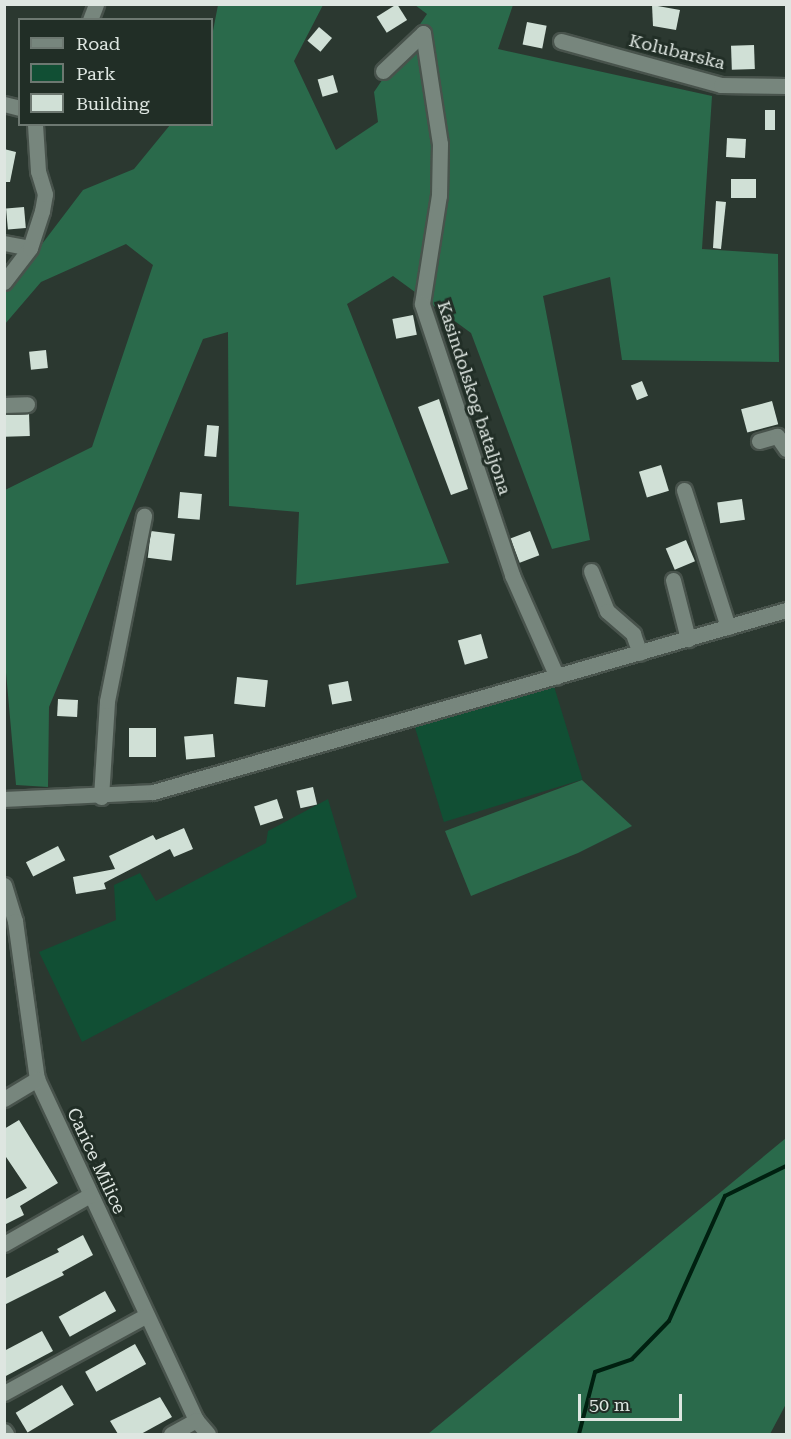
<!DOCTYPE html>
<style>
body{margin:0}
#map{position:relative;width:791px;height:1439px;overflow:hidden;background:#2b3830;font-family:"Roboto Serif",serif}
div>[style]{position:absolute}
.green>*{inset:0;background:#114f34;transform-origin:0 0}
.forest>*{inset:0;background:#2a6a4b}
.stream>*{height:4px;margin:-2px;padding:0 2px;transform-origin:2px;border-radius:2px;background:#002010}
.building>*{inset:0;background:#d0e0d6;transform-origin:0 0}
.roads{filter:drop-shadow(2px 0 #48534c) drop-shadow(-2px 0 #48534c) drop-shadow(0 2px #48534c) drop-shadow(0 -2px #48534c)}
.minor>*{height:15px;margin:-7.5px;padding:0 7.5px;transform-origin:7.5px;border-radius:7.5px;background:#77867d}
span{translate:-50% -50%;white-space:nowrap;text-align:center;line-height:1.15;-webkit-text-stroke:6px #212e26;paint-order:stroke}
.street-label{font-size:18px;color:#dee6e1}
.frame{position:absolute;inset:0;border:6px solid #dee6e1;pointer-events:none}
.legend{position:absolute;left:18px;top:18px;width:195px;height:108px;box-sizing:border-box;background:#212e26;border:2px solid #6d7871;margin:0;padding:8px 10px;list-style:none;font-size:18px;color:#dee6e1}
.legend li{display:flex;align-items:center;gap:12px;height:30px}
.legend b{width:30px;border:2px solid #6d7871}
.scale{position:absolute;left:578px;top:1394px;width:104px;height:27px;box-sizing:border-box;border:3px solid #dee6e1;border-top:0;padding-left:8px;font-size:18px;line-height:21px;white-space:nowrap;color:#dee6e1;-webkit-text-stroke:4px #212e26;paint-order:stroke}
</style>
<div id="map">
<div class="green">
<i style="left:553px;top:683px;width:101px;height:145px;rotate:73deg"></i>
<i style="clip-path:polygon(328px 799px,357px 897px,82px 1042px,39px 952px,116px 920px,114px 885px,140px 873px,156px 901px,266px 843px,268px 831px)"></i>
</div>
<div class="forest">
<i style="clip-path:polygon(218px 5px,323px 5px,294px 61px,336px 150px,378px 122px,374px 92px,427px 14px,415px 5px,513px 5px,498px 49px,712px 96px,702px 249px,778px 254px,779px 362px,622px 360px,610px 277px,543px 296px,590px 540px,552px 549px,471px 333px,393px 276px,347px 304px,449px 563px,296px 585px,299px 512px,229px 506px,228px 332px,203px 339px,49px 707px,48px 787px,16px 785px,4px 650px,5px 490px,92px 447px,153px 265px,126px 244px,41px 282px,5px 324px,4px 294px,83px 190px,134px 169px,170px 125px,212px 124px,212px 36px)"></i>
<i style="clip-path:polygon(582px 780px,632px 826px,578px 853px,471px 896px,445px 831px)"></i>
<i style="clip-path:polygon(786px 1138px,786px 1404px,770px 1434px,428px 1434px)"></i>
</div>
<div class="stream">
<i style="left:579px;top:1434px;width:64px;rotate:-75.5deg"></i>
<i style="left:595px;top:1372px;width:39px;rotate:-19deg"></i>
<i style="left:632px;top:1359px;width:53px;rotate:-45.8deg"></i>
<i style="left:669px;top:1321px;width:137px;rotate:-65.9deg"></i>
<i style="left:725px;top:1196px;width:68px;rotate:-26.2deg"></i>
</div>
<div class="building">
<i style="left:397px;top:4px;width:19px;height:24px;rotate:58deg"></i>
<i style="clip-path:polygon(652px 5px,680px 10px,676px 30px,653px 26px)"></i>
<i style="left:527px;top:22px;width:20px;height:23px;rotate:11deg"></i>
<i style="left:319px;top:27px;width:17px;height:18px;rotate:40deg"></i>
<i style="left:754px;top:45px;width:24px;height:23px;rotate:88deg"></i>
<i style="left:333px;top:75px;width:18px;height:16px;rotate:74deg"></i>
<i style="left:765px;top:110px;width:10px;height:20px"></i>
<i style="left:727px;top:138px;width:19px;height:19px;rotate:3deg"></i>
<i style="clip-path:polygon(4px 149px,16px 152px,10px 182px,4px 182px)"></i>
<i style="left:731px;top:179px;width:25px;height:19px"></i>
<i style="clip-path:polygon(716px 201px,726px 202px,721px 249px,713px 248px)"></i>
<i style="left:24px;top:207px;width:21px;height:18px;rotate:85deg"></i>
<i style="left:413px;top:315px;width:20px;height:21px;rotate:79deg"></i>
<i style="left:46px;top:350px;width:18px;height:17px;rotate:84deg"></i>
<i style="left:642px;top:381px;width:16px;height:12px;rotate:68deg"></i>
<i style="clip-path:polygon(439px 399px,468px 489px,451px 495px,418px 407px)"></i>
<i style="left:772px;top:401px;width:24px;height:32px;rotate:75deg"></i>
<i style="left:29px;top:413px;width:23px;height:25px;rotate:88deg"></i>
<i style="left:207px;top:425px;width:12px;height:31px;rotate:5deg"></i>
<i style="left:661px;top:465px;width:27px;height:23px;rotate:73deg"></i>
<i style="left:180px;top:492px;width:22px;height:26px;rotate:5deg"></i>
<i style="left:742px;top:499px;width:21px;height:25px;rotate:82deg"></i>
<i style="left:151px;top:531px;width:24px;height:27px;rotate:7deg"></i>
<i style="left:530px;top:531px;width:26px;height:21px;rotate:69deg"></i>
<i style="left:686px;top:540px;width:23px;height:22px;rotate:67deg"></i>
<i style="left:481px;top:634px;width:25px;height:24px;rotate:74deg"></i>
<i style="left:237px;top:677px;width:31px;height:27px;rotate:6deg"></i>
<i style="left:348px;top:681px;width:20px;height:20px;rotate:79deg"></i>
<i style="left:58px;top:699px;width:20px;height:17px;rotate:3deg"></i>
<i style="left:129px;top:728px;width:27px;height:29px"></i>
<i style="left:213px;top:734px;width:23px;height:29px;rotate:85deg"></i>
<i style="left:313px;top:787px;width:18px;height:17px;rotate:77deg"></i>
<i style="left:277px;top:799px;width:20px;height:24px;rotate:72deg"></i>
<i style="clip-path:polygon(184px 828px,193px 849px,174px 857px,170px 849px,104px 883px,106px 889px,76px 894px,73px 877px,115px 869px,109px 856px,153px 835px,156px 840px)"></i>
<i style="left:58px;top:846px;width:16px;height:36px;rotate:63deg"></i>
<i style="clip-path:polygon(19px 1120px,58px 1183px,20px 1206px,24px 1215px,4px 1225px,4px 1200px,27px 1188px,4px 1154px,4px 1129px)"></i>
<i style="clip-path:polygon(83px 1235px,93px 1255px,62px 1272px,64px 1275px,4px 1305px,4px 1279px,59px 1252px,57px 1249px)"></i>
<i style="left:105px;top:1291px;width:23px;height:53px;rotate:61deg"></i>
<i style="clip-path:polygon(42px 1331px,53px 1351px,4px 1377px,4px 1351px)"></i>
<i style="left:135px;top:1344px;width:23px;height:57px;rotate:61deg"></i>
<i style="left:62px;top:1385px;width:23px;height:54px;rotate:59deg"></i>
<i style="clip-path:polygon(160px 1397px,172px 1417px,141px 1434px,118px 1434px,110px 1421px)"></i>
</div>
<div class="roads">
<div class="minor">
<i style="left:90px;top:20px;width:17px;rotate:-69deg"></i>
<i style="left:561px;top:41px;width:166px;rotate:15.4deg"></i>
<i style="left:721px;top:85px;width:65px;rotate:0.9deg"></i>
<i style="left:383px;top:71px;width:55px;rotate:-43.5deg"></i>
<i style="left:423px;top:33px;width:112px;rotate:81.3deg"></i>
<i style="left:440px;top:144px;width:51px;rotate:91.1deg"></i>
<i style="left:439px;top:195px;width:110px;rotate:98.9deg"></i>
<i style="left:422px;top:304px;width:286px;rotate:71.6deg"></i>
<i style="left:512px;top:575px;width:111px;rotate:66.2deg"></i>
<i style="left:4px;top:104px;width:16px;rotate:14deg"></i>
<i style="left:4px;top:243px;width:26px;rotate:11deg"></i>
<i style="left:4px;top:282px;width:43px;rotate:-52.6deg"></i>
<i style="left:30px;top:248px;width:39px;rotate:-72deg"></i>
<i style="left:42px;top:211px;width:17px;rotate:-80deg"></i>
<i style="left:45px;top:194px;width:24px;rotate:-107deg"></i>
<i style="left:38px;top:171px;width:47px;rotate:-93.7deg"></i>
<i style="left:4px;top:405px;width:23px;rotate:-2deg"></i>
<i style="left:759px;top:441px;width:19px;rotate:-16deg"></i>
<i style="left:777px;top:436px;width:16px;rotate:55deg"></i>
<i style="left:684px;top:490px;width:144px;rotate:72.2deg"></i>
<i style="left:591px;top:571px;width:43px;rotate:68.2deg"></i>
<i style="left:607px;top:611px;width:35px;rotate:41deg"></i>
<i style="left:633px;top:634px;width:20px;rotate:70deg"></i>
<i style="left:673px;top:580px;width:61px;rotate:75.7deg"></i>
<i style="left:101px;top:797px;width:96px;rotate:-86.4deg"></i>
<i style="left:107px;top:701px;width:189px;rotate:-78.7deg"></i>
<i style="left:4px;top:799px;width:149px;rotate:-2.7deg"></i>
<i style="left:153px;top:792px;width:659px;rotate:-16.04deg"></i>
<i style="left:4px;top:885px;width:38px;rotate:73deg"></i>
<i style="left:15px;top:921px;width:160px;rotate:82.1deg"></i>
<i style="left:37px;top:1079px;width:376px;rotate:65deg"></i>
<i style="left:196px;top:1420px;width:18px;rotate:49deg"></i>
<i style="left:4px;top:1099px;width:39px;rotate:-31deg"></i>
<i style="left:4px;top:1244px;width:99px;rotate:-29.7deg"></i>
<i style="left:4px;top:1393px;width:161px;rotate:-28.6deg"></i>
<i style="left:4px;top:1431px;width:4px;rotate:56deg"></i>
<i style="left:171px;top:1434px;width:29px;rotate:-29deg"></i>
</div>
</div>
<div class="street-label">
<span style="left:677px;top:52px;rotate:14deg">Kolubarska</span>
<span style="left:474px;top:398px;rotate:72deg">Kasindolskog bataljona</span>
<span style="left:96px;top:1161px;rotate:65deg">Carice Milice</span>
</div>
<div class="frame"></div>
<ul class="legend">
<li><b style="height:8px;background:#77867d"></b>Road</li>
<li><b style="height:16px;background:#114f34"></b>Park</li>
<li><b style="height:16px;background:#d0e0d6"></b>Building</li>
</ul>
<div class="scale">50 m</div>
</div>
